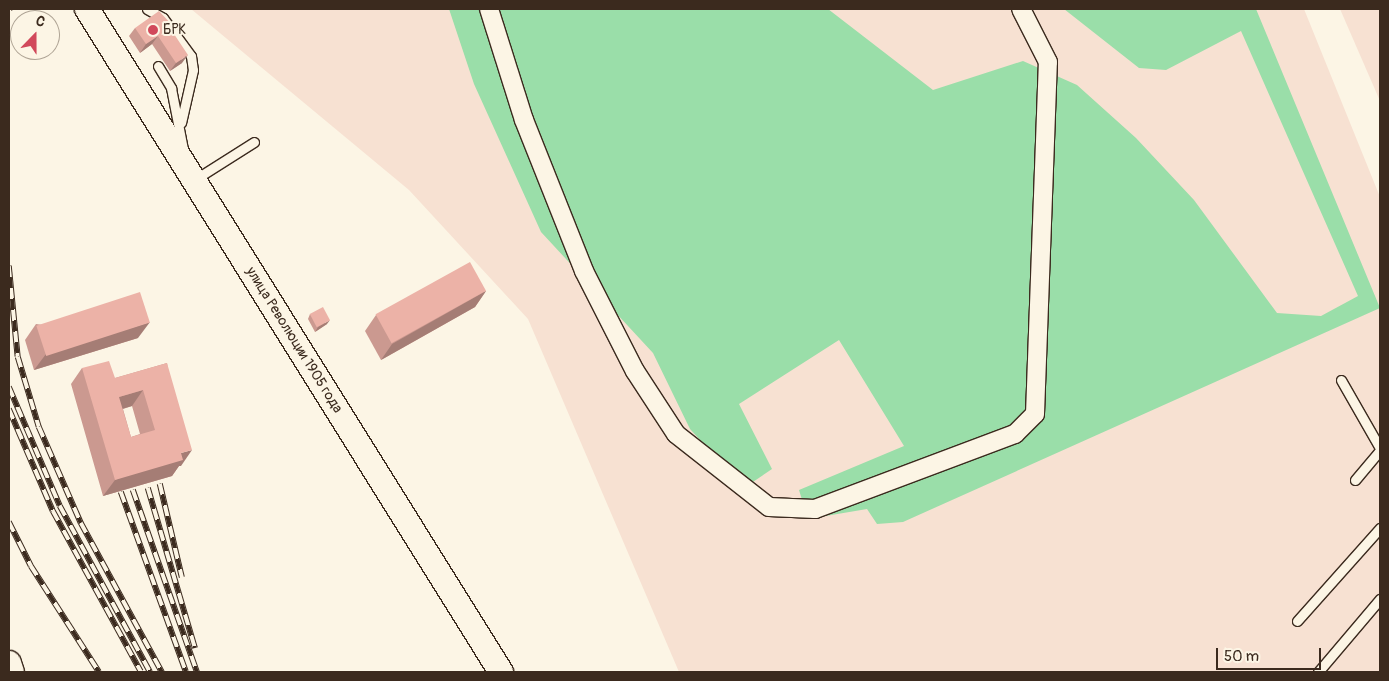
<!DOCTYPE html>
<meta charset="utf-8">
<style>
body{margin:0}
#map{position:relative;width:1389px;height:681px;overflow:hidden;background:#fcf5e5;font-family:Pangolin,sans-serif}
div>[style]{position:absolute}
.built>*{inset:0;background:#f7e1d2}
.green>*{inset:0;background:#9adea9}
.roads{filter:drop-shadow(1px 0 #3b2a1e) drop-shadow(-1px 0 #3b2a1e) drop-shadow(0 1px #3b2a1e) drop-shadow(0 -1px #3b2a1e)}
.lane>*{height:9px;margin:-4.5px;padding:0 4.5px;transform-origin:4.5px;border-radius:4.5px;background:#fcf5e5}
.street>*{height:18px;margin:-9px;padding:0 9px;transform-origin:9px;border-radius:9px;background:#fcf5e5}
.secondary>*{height:24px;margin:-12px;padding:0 12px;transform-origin:12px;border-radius:12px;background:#fcf5e5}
.rail>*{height:5.5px;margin-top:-2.75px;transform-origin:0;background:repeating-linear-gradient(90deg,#fcf5e5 0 11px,#3b2a1e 0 22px);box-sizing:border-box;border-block:1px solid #3b2a1e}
.wall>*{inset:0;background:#cb9990}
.shaded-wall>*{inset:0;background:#a57d75}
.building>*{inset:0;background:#ecb2a7;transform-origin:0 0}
.dots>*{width:14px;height:14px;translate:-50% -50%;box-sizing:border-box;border:2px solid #fcf5e5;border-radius:50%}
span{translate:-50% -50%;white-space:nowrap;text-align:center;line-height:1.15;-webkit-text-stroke:4px #fcf5e5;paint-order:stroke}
.poi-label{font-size:14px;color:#3b2a1e}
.left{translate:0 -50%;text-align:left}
.street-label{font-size:14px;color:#3b2a1e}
.frame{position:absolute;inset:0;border:10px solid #3b2a1e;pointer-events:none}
.north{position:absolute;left:10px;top:10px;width:50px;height:50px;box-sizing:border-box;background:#fcf5e5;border:1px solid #afa495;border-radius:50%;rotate:22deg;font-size:14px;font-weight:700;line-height:20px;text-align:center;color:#3b2a1e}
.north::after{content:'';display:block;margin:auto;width:18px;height:22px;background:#d1495b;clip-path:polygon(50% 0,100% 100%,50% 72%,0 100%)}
.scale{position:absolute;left:1216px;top:648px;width:105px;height:22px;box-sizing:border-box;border:2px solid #3b2a1e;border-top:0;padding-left:6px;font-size:15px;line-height:18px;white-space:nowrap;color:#3b2a1e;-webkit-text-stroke:4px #fcf5e5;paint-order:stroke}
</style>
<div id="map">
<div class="built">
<i style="clip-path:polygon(191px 9px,1304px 9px,1380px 197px,1380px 672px,679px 672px,528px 319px,409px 190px)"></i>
<i style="clip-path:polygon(1340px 9px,1380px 9px,1380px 101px)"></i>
</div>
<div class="green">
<i style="clip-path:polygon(449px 9px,828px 9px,933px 90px,1023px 61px,1077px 85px,1136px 138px,1194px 200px,1277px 313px,1321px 316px,1358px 296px,1241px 31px,1166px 70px,1139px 68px,1064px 9px,1256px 9px,1380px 308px,903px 522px,877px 524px,867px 509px,808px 519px,799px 490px,904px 446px,839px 340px,739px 404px,772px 469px,744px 488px,690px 429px,653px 353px,541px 232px,474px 84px)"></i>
</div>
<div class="roads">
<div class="lane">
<i style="left:147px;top:9px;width:18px;rotate:29deg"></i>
<i style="left:163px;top:18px;width:47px;rotate:53.6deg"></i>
<i style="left:191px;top:56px;width:14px;rotate:82deg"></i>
<i style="left:193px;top:70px;width:54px;rotate:102.8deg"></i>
<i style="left:158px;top:66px;width:26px;rotate:59deg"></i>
<i style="left:171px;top:88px;width:62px;rotate:78.9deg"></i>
<i style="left:194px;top:180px;width:71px;rotate:-32.3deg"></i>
<i style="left:1341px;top:380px;width:78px;rotate:60.2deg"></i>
<i style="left:1355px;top:480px;width:39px;rotate:-50deg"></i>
<i style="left:1297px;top:621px;width:125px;rotate:-48.3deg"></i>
<i style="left:1318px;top:672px;width:96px;rotate:-49.7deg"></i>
</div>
<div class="street">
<i style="left:489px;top:9px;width:116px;rotate:72.5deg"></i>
<i style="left:524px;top:120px;width:162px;rotate:68.3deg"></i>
<i style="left:584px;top:271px;width:112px;rotate:63deg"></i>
<i style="left:635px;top:371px;width:75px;rotate:56.9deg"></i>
<i style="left:676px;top:434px;width:118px;rotate:38.1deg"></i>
<i style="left:769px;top:507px;width:46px;rotate:2.5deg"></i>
<i style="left:815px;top:509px;width:214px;rotate:-20.6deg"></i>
<i style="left:1015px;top:434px;width:28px;rotate:-45deg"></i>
<i style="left:1035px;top:414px;width:352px;rotate:-87.9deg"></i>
<i style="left:1048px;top:62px;width:59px;rotate:-117deg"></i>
</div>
<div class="secondary">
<i style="left:87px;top:9px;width:782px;rotate:58.02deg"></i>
<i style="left:9px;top:663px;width:9px;rotate:72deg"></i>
</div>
</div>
<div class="rail">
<i style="left:9px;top:11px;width:2px;rotate:-90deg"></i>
<i style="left:9px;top:266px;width:91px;rotate:84.4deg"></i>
<i style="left:18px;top:357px;width:73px;rotate:73.3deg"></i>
<i style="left:39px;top:427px;width:105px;rotate:66.4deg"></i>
<i style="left:81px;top:523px;width:170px;rotate:61.5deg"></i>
<i style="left:9px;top:387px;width:129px;rotate:66.8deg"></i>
<i style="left:60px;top:506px;width:189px;rotate:61.5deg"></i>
<i style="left:9px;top:409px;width:111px;rotate:66.7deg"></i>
<i style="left:53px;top:511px;width:183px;rotate:61.3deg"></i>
<i style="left:160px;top:484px;width:96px;rotate:76.7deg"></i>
<i style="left:148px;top:488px;width:167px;rotate:73.6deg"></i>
<i style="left:133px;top:490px;width:193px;rotate:70.6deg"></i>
<i style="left:121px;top:492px;width:191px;rotate:70.1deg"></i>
<i style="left:9px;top:522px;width:49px;rotate:63.4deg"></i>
<i style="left:31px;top:566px;width:126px;rotate:57.3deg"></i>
</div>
<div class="wall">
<i style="clip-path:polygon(135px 28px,171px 30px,182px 63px,170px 71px,152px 44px,140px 53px,129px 36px)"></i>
<i style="clip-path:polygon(486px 291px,475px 307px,381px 360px,365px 331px,376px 315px)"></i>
<i style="clip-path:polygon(310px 314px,327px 324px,315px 332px,308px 319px)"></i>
<i style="clip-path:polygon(36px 324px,138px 338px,34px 370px,25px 340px)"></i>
<i style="clip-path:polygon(evenodd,167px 363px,181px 466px,179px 466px,172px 476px,103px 496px,71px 384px,82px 368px,115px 378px,167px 363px,132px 406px,140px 434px,131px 437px,123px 409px,132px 406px)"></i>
</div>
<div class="shaded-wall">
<i style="clip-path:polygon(158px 36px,152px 44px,140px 53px,146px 44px)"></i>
<i style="clip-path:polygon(188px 55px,182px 63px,170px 71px,176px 63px)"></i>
<i style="clip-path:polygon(486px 291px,475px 307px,381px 360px,392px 344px)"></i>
<i style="clip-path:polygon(330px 320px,327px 324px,315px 332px,318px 327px)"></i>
<i style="clip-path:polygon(150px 322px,138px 338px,34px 370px,46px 354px)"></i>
<i style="clip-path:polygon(143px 390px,132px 406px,108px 413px,119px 397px)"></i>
<i style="clip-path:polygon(192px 450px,181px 466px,179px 466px,172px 476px,103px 496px,115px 480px,181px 453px)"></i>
</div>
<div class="building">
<i style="clip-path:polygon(159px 11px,173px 26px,170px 28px,188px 55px,176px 63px,158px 36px,146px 44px,135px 28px)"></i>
<i style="left:470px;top:262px;width:33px;height:108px;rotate:61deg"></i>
<i style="left:140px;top:292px;width:32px;height:109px;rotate:72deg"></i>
<i style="left:323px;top:307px;width:15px;height:15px;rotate:62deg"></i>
<i style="clip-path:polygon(evenodd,109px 361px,115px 378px,167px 363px,192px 450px,181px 453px,183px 460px,115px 480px,82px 368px,109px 361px,143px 390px,155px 430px,131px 437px,119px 397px,143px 390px)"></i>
</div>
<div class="dots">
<i style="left:153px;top:30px;background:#d1495b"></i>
</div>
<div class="poi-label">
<span class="left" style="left:163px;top:30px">БРК</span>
</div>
<div class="street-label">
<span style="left:294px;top:340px;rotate:58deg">улица Революции 1905 года</span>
</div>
<div class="frame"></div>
<div class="north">С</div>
<div class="scale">50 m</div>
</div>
